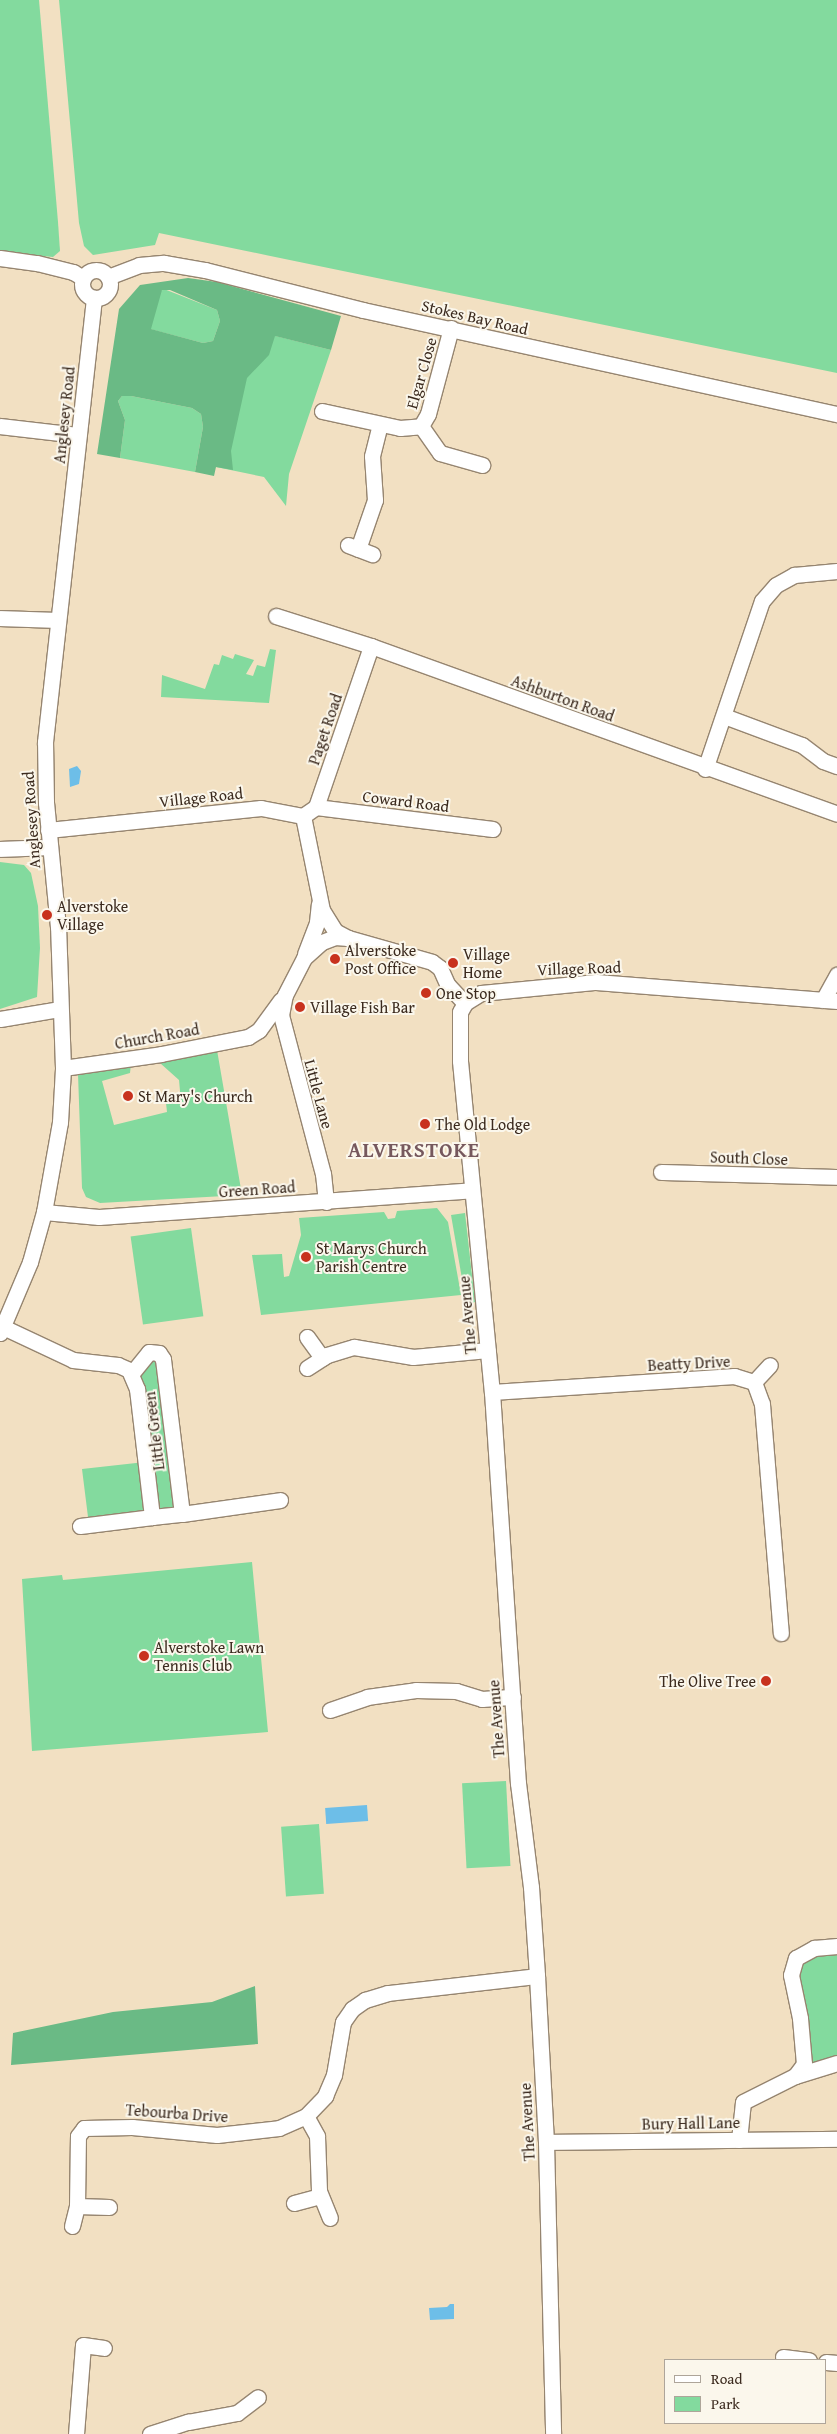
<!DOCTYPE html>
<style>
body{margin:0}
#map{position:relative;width:837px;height:2434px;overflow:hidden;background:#f2e0c2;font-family:"Gentium Book Plus",serif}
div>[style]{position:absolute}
.green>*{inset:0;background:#83da9e;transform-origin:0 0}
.forest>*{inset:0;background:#6aba85}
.water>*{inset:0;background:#6dbee8;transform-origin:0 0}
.roads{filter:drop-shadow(1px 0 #968570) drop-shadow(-1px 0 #968570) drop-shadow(0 1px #968570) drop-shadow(0 -1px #968570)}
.minor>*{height:15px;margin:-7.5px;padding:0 7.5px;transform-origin:7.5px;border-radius:7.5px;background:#fff}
.minor>.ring{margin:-7.5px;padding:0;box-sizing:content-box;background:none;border:15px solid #fff;border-radius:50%}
.dots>*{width:14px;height:14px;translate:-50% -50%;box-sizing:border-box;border:2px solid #fbf7ec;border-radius:50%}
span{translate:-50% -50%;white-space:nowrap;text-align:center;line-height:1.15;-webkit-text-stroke:4px #fbf7ec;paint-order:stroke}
.street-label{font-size:16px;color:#3b2a1e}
.poi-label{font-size:16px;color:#3b2a1e}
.left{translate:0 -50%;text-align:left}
.right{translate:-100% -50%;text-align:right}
.district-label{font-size:21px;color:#76585d;font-weight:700;letter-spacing:1px}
.legend{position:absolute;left:664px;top:2359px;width:162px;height:65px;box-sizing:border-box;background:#fbf7ec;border:1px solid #aea59a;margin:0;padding:6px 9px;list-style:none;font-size:15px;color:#3b2a1e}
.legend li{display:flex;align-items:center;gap:10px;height:25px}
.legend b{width:25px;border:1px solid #aea59a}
</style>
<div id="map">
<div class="green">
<i style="clip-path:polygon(0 0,39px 0,58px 222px,60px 251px,53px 257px,0 252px)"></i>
<i style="clip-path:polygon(59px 0,837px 0,837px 373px,159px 233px,155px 245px,93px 255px,84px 246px,79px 223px)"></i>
<i style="clip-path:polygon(164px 289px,217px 310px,220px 321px,213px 341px,203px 343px,150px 329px,159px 292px)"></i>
<i style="clip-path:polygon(248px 329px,331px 350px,289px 474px,286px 506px,264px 477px,216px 467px)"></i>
<i style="clip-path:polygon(131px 396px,192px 408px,201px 414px,203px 427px,195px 472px,120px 458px,125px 420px,118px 401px,122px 396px)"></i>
<i style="clip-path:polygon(270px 649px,276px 650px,269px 703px,161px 697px,162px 675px,205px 689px,214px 664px,219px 665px,222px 655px,233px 659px,235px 654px,254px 660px,246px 674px,253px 676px,257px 665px,265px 667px)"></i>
<i style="clip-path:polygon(0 862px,24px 865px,31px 873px,38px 906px,40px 948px,37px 997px,0 1009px)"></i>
<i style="clip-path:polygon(217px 1050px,242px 1195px,100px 1203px,86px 1197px,82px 1188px,78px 1074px,131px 1064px,130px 1073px,102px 1081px,114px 1125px,167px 1112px,166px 1103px,181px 1102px,179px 1080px,160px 1063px,165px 1063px,164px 1059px)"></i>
<i style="clip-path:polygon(437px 1208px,448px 1222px,461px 1295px,261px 1315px,252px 1255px,282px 1254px,284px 1277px,289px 1276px,301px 1235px,299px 1218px,384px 1212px,388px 1219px,395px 1218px,397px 1211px)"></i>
<i style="clip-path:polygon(465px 1213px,475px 1302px,470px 1304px,466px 1302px,451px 1215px)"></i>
<i style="left:191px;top:1228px;width:89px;height:61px;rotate:82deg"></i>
<i style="clip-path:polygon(155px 1352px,182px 1514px,89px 1525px,82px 1469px,145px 1462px,134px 1377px)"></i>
<i style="clip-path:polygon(252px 1562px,268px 1732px,32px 1751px,22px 1579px,62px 1575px,63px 1580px)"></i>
<i style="left:506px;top:1781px;width:85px;height:44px;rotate:87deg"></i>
<i style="left:319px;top:1824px;width:70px;height:38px;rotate:86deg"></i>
<i style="clip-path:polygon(837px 1952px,837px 2057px,820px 2065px,810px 2063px,796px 1978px,800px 1962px,814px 1954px)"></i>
</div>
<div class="forest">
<i style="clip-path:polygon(evenodd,188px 278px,217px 282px,341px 316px,331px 350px,275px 336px,269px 355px,247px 378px,231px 451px,233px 470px,216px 467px,214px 476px,195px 472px,203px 427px,201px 414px,192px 408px,131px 396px,122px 396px,118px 401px,125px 420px,120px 458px,97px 454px,119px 309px,140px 285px,188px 278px,162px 290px,170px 290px,217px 310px,220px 321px,213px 341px,203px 343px,151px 329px,162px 290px)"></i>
<i style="clip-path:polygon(255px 1986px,258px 2044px,11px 2065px,13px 2033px,113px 2012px,212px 2002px)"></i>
</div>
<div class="water">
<i style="clip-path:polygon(77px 766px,81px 771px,79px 784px,70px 787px,69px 769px)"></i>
<i style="left:367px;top:1805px;width:16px;height:42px;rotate:86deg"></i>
<i style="clip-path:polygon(450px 2304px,454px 2304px,454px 2319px,430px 2320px,429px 2308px,447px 2307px)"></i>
</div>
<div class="roads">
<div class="minor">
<i style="left:0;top:258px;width:37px;rotate:8deg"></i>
<i style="left:37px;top:263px;width:37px;rotate:14deg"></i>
<i style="left:73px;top:272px;width:12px;rotate:31deg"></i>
<i class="ring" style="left:82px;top:270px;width:13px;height:13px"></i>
<i style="left:108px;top:277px;width:33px;rotate:-21deg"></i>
<i style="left:139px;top:265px;width:25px;rotate:-5deg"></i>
<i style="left:164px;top:263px;width:42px;rotate:9.7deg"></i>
<i style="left:205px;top:270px;width:163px;rotate:14.2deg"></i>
<i style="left:363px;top:310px;width:485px;rotate:12.4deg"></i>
<i style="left:451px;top:328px;width:89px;rotate:105deg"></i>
<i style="left:428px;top:414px;width:14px;rotate:120deg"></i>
<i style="left:421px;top:426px;width:33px;rotate:55deg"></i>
<i style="left:440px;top:453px;width:44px;rotate:15.9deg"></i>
<i style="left:322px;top:411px;width:80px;rotate:12.3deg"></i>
<i style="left:400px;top:428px;width:21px;rotate:-5deg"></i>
<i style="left:0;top:426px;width:79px;rotate:6.6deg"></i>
<i style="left:348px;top:545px;width:26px;rotate:21deg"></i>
<i style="left:358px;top:549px;width:52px;rotate:-70.9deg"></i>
<i style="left:375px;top:500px;width:44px;rotate:-93.9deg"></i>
<i style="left:372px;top:456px;width:32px;rotate:-76deg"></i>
<i style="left:276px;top:616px;width:100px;rotate:17.5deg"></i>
<i style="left:371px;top:646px;width:495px;rotate:19.8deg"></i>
<i style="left:0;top:618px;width:58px;rotate:2deg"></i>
<i style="left:724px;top:716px;width:83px;rotate:20.4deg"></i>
<i style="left:802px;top:745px;width:26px;rotate:37deg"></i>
<i style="left:823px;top:761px;width:15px;rotate:20deg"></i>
<i style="left:705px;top:769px;width:177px;rotate:-71.3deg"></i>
<i style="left:762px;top:601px;width:21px;rotate:-49deg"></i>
<i style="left:776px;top:585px;width:21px;rotate:-29deg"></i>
<i style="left:794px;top:575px;width:43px;rotate:-5.3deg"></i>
<i style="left:316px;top:807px;width:178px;rotate:7.1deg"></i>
<i style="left:303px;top:816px;width:16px;rotate:-35deg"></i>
<i style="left:316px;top:807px;width:170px;rotate:-71.1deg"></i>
<i style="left:303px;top:816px;width:96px;rotate:78.6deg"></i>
<i style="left:322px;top:910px;width:25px;rotate:58deg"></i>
<i style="left:335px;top:931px;width:15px;rotate:28deg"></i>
<i style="left:48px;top:830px;width:214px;rotate:-5.9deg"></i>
<i style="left:261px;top:808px;width:43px;rotate:10.8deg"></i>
<i style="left:0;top:849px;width:50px;rotate:-2.3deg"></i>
<i style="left:305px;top:954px;width:34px;rotate:-69deg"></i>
<i style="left:317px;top:922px;width:18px;rotate:-84deg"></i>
<i style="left:823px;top:1000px;width:29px;rotate:-61deg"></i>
<i style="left:465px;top:1003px;width:10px;rotate:119deg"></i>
<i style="left:460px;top:1012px;width:49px;rotate:90deg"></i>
<i style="left:460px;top:1061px;width:333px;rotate:84.5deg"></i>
<i style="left:492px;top:1392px;width:392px;rotate:86.2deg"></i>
<i style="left:518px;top:1783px;width:105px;rotate:82.9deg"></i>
<i style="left:531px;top:1887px;width:89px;rotate:86.1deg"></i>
<i style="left:537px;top:1976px;width:166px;rotate:86.9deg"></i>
<i style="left:546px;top:2142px;width:292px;rotate:88.6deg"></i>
<i style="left:465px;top:1003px;width:19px;rotate:-32deg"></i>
<i style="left:481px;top:993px;width:116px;rotate:-5.5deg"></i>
<i style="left:596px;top:982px;width:242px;rotate:4.5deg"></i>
<i style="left:0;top:1019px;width:61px;rotate:-9.5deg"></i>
<i style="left:63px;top:1068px;width:99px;rotate:-8.1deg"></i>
<i style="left:161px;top:1054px;width:89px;rotate:-11.1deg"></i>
<i style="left:248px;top:1037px;width:13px;rotate:-32deg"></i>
<i style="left:259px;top:1030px;width:37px;rotate:-54deg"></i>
<i style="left:661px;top:1172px;width:176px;rotate:1.6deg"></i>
<i style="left:326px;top:1202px;width:28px;rotate:-96deg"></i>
<i style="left:323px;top:1174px;width:164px;rotate:-104.8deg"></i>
<i style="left:281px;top:1015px;width:20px;rotate:-79deg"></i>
<i style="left:285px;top:995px;width:42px;rotate:-62.8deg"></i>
<i style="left:304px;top:958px;width:24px;rotate:-42deg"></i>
<i style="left:322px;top:942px;width:14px;rotate:-21deg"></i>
<i style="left:335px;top:937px;width:13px;rotate:4deg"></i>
<i style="left:348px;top:938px;width:87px;rotate:15.9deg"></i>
<i style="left:432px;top:962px;width:10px;rotate:37deg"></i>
<i style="left:440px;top:968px;width:17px;rotate:66deg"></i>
<i style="left:447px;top:984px;width:26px;rotate:47deg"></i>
<i style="left:44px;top:1212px;width:55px;rotate:5.2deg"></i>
<i style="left:99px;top:1217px;width:374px;rotate:-4.1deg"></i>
<i style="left:3px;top:1327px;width:77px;rotate:25.2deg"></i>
<i style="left:73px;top:1360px;width:45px;rotate:6.3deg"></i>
<i style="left:118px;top:1365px;width:12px;rotate:24deg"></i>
<i style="left:129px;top:1370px;width:21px;rotate:67deg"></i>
<i style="left:137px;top:1389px;width:129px;rotate:83.3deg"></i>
<i style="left:152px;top:1517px;width:30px;rotate:-6deg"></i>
<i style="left:182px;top:1514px;width:156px;rotate:-97deg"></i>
<i style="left:163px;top:1359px;width:7px;rotate:-124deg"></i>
<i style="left:159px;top:1353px;width:10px;rotate:-174deg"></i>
<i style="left:149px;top:1352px;width:27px;rotate:129deg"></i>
<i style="left:0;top:1333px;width:77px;rotate:-67.1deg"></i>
<i style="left:30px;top:1262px;width:52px;rotate:-74.4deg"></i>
<i style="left:44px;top:1212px;width:91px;rotate:-79.9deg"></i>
<i style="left:60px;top:1122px;width:54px;rotate:-86.8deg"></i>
<i style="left:63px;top:1068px;width:141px;rotate:-92deg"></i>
<i style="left:58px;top:927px;width:125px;rotate:-95.5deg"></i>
<i style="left:46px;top:803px;width:61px;rotate:-90.9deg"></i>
<i style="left:45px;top:742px;width:447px;rotate:-83.7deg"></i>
<i style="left:307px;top:1337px;width:26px;rotate:54deg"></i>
<i style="left:307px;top:1368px;width:24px;rotate:-33deg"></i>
<i style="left:327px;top:1355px;width:28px;rotate:-17deg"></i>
<i style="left:354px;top:1347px;width:60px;rotate:9.6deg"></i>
<i style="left:413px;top:1357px;width:75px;rotate:-5.3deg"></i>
<i style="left:754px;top:1382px;width:23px;rotate:-47deg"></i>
<i style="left:492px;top:1392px;width:243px;rotate:-3.8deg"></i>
<i style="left:734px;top:1376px;width:21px;rotate:17deg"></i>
<i style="left:754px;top:1382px;width:23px;rotate:70deg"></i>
<i style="left:762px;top:1404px;width:230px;rotate:85.3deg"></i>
<i style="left:182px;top:1514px;width:99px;rotate:-8.1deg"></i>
<i style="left:80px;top:1526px;width:73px;rotate:-7.1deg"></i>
<i style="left:330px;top:1710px;width:39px;rotate:-19deg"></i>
<i style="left:367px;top:1697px;width:49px;rotate:-8.1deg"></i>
<i style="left:416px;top:1690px;width:40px;rotate:1.4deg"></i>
<i style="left:456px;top:1691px;width:27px;rotate:17deg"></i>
<i style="left:482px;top:1699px;width:31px;rotate:-4deg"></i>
<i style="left:795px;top:2076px;width:15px;rotate:-53deg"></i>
<i style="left:804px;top:2064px;width:46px;rotate:-95deg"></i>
<i style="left:800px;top:2018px;width:44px;rotate:-101.8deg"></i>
<i style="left:791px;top:1975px;width:18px;rotate:-74deg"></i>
<i style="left:796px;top:1958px;width:21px;rotate:-29deg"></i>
<i style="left:814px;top:1948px;width:23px;rotate:-5deg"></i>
<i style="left:306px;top:2116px;width:23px;rotate:61deg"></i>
<i style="left:317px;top:2136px;width:55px;rotate:87.9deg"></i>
<i style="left:319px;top:2191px;width:29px;rotate:68deg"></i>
<i style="left:739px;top:2140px;width:38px;rotate:-84deg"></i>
<i style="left:743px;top:2102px;width:58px;rotate:-26.6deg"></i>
<i style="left:795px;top:2076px;width:44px;rotate:-17.2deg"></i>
<i style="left:546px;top:2142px;width:291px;rotate:-0.6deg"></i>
<i style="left:294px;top:2203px;width:27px;rotate:-15deg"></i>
<i style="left:77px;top:2206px;width:70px;rotate:-89.2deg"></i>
<i style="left:78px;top:2136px;width:10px;rotate:-53deg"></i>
<i style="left:84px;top:2128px;width:48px;rotate:-1.2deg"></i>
<i style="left:132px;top:2127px;width:85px;rotate:5.4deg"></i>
<i style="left:217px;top:2135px;width:62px;rotate:-6.4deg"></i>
<i style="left:279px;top:2128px;width:30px;rotate:-24deg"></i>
<i style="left:306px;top:2116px;width:28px;rotate:-46deg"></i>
<i style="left:325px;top:2096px;width:23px;rotate:-67deg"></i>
<i style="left:334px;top:2075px;width:54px;rotate:-80.4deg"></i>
<i style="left:343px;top:2022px;width:16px;rotate:-55deg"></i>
<i style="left:352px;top:2009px;width:16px;rotate:-35deg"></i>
<i style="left:365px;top:2000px;width:24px;rotate:-17deg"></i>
<i style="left:388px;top:1993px;width:150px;rotate:-6.5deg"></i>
<i style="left:72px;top:2226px;width:21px;rotate:-76deg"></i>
<i style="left:77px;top:2206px;width:32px;rotate:2deg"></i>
<i style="left:783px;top:2357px;width:26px;rotate:7deg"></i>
<i style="left:826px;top:2362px;width:11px;rotate:5deg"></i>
<i style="left:76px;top:2434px;width:89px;rotate:-85.5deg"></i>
<i style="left:83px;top:2345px;width:21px;rotate:8deg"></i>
<i style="left:150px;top:2434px;width:40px;rotate:-18deg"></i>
<i style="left:188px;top:2422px;width:50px;rotate:-10.4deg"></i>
<i style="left:237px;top:2413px;width:26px;rotate:-37deg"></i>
</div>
</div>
<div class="dots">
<i style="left:47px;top:915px;background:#c8321e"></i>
<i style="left:335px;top:959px;background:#c8321e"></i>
<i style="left:453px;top:963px;background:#c8321e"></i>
<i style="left:426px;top:993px;background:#c8321e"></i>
<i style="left:300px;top:1007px;background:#c8321e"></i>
<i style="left:128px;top:1096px;background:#c8321e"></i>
<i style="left:425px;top:1124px;background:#c8321e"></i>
<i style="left:306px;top:1257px;background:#c8321e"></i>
<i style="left:144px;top:1656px;background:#c8321e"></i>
<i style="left:766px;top:1681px;background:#c8321e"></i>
</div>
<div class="street-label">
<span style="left:475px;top:317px;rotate:13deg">Stokes Bay Road</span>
<span style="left:421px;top:373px;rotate:-74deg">Elgar Close</span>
<span style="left:64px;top:415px;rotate:-84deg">Anglesey Road</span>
<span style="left:563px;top:698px;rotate:20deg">Ashburton Road</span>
<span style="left:325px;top:729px;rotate:-71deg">Paget Road</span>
<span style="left:201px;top:797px;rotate:-6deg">Village Road</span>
<span style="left:406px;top:801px;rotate:7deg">Coward Road</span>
<span style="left:31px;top:820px;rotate:-94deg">Anglesey Road</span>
<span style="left:579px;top:968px;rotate:-2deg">Village Road</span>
<span style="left:157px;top:1036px;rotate:-10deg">Church Road</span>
<span style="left:319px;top:1094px;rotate:75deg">Little Lane</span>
<span style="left:749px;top:1158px;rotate:2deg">South Close</span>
<span style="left:257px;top:1189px;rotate:-4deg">Green Road</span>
<span style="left:467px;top:1315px;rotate:-95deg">The Avenue</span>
<span style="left:689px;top:1363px;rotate:-3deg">Beatty Drive</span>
<span style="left:154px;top:1431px;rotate:-97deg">Little Green</span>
<span style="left:496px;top:1719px;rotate:-94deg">The Avenue</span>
<span style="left:177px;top:2113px;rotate:4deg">Tebourba Drive</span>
<span style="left:527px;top:2122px;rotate:-93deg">The Avenue</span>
<span style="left:691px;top:2123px;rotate:-1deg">Bury Hall Lane</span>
</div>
<div class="poi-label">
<span class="left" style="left:57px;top:915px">Alverstoke<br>Village</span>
<span class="left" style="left:345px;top:959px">Alverstoke<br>Post Office</span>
<span class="left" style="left:463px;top:963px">Village<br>Home</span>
<span class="left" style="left:436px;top:993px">One Stop</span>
<span class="left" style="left:310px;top:1007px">Village Fish Bar</span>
<span class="left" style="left:138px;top:1096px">St Mary's Church</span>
<span class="left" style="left:435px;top:1124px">The Old Lodge</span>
<span class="left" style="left:316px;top:1257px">St Marys Church<br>Parish Centre</span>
<span class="left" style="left:154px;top:1656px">Alverstoke Lawn<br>Tennis Club</span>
<span class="right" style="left:756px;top:1681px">The Olive Tree</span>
</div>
<div class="district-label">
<span style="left:414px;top:1150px">ALVERSTOKE</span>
</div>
<ul class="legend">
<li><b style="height:6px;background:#fff"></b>Road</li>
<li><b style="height:14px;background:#83da9e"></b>Park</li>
</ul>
</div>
